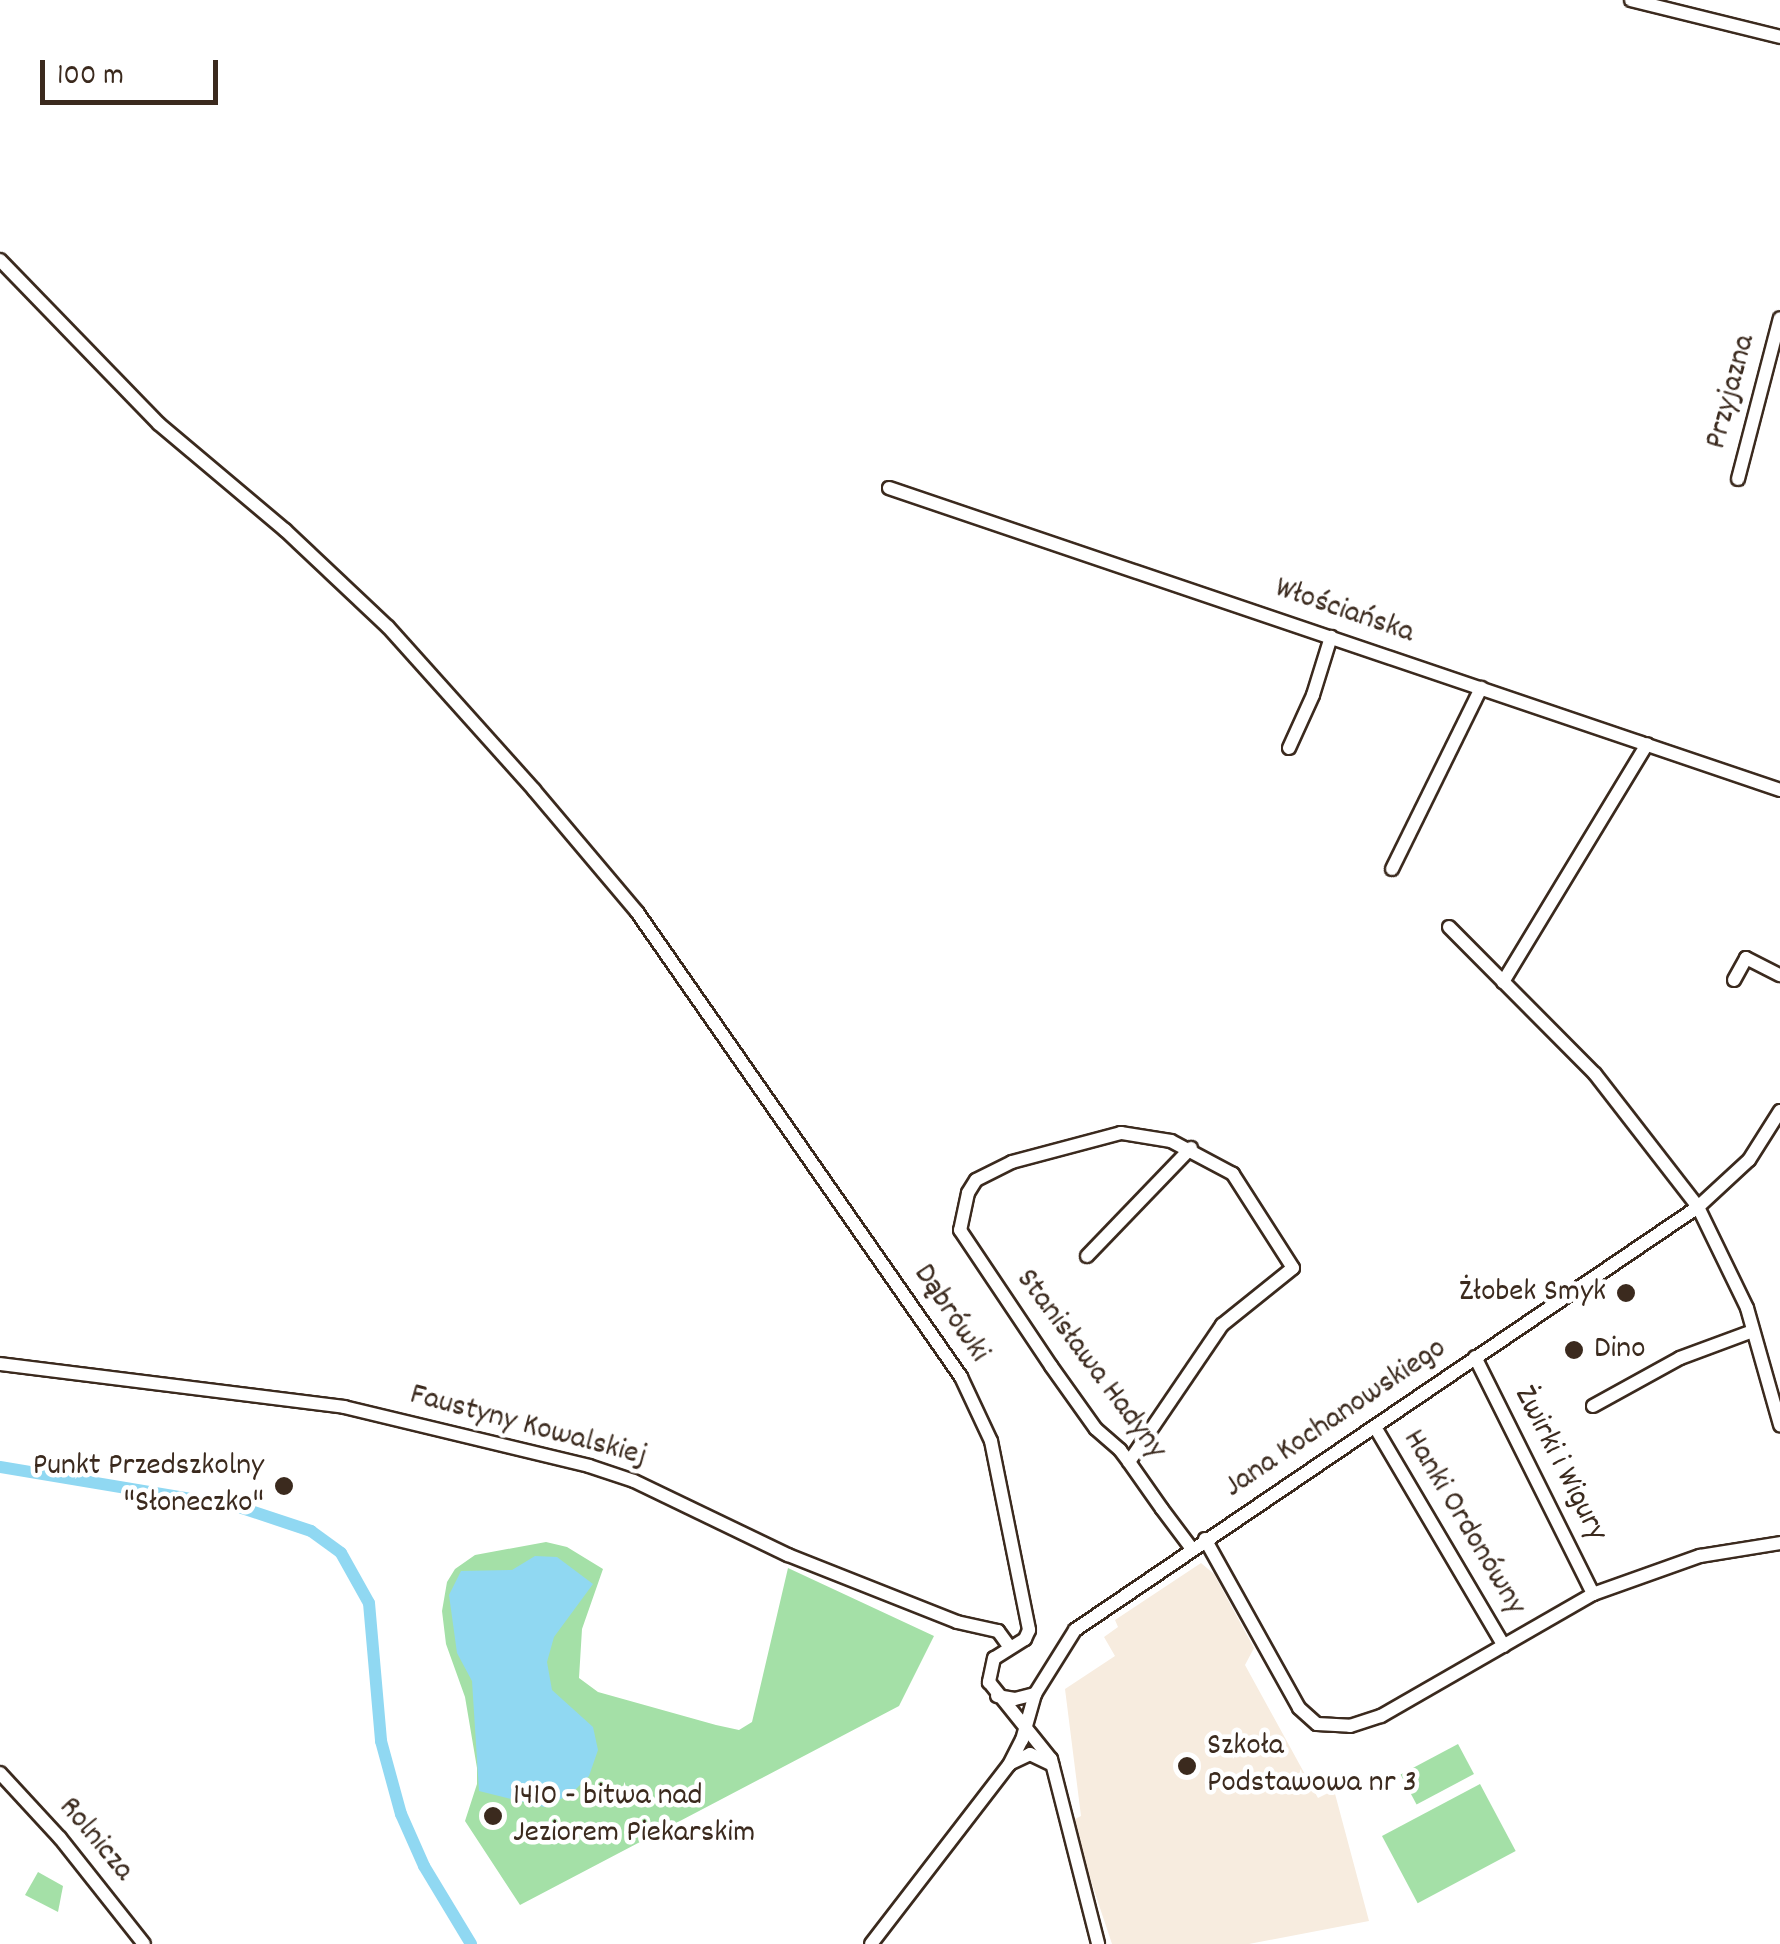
<!DOCTYPE html>
<meta charset="utf-8">
<style>
body{margin:0}
#map{position:relative;width:1780px;height:1944px;overflow:hidden;background:#fff;font-family:Dekko,sans-serif}
div>[style]{position:absolute}
.built>*{inset:0;background:#f7ecdf}
.green>*{inset:0;background:#a4e0a7;transform-origin:0 0}
.water>*{inset:0;background:#90d8f2}
.canal>*{height:12px;margin:-6px;padding:0 6px;transform-origin:6px;border-radius:6px;background:#90d8f2}
.roads{filter:drop-shadow(2px 0 #3b2a1e) drop-shadow(-2px 0 #3b2a1e) drop-shadow(0 2px #3b2a1e) drop-shadow(0 -2px #3b2a1e)}
.minor>*{height:12px;margin:-6px;padding:0 6px;transform-origin:6px;border-radius:6px;background:#fff}
.dots>*{width:28px;height:28px;translate:-50% -50%;box-sizing:border-box;border:5px solid #fff;border-radius:50%}
span{translate:-50% -50%;white-space:nowrap;text-align:center;line-height:1.15;-webkit-text-stroke:9px #fff;paint-order:stroke}
.street-label{font-size:32px;color:#3b2a1e}
.poi-label{font-size:32px;color:#3b2a1e}
.right{translate:-100% -50%;text-align:right}
.left{translate:0 -50%;text-align:left}
.scale{position:absolute;left:40px;top:60px;width:178px;height:45px;box-sizing:border-box;border:5px solid #3b2a1e;border-top:0;padding-left:12px;font-size:30px;line-height:35px;white-space:nowrap;color:#3b2a1e;-webkit-text-stroke:8px #fff;paint-order:stroke}
</style>
<div id="map">
<div class="built">
<i style="clip-path:polygon(1201px 1563px,1214px 1574px,1254px 1648px,1245px 1665px,1318px 1798px,1334px 1790px,1369px 1921px,1249px 1944px,1112px 1944px,1082px 1854px,1075px 1819px,1081px 1816px,1065px 1689px,1115px 1656px,1104px 1637px,1118px 1627px,1115px 1620px)"></i>
</div>
<div class="green">
<i style="clip-path:polygon(546px 1542px,567px 1547px,603px 1569px,582px 1629px,579px 1678px,598px 1692px,716px 1725px,739px 1730px,752px 1722px,788px 1568px,934px 1636px,899px 1706px,520px 1905px,465px 1821px,477px 1784px,477px 1768px,465px 1697px,446px 1644px,442px 1611px,447px 1582px,455px 1569px,475px 1555px)"></i>
<i style="left:1458px;top:1744px;width:34px;height:65px;rotate:62deg"></i>
<i style="left:1480px;top:1784px;width:76px;height:111px;rotate:62deg"></i>
<i style="clip-path:polygon(38px 1872px,63px 1886px,58px 1912px,25px 1895px)"></i>
</div>
<div class="water">
<i style="clip-path:polygon(535px 1556px,557px 1557px,593px 1584px,554px 1637px,547px 1662px,552px 1690px,593px 1727px,598px 1750px,589px 1776px,571px 1794px,544px 1807px,479px 1791px,472px 1681px,457px 1653px,449px 1595px,461px 1571px,512px 1570px)"></i>
</div>
<div class="canal">
<i style="left:0;top:1467px;width:242px;rotate:9.5deg"></i>
<i style="left:239px;top:1507px;width:76px;rotate:18.4deg"></i>
<i style="left:311px;top:1531px;width:37px;rotate:36deg"></i>
<i style="left:341px;top:1553px;width:57px;rotate:60.8deg"></i>
<i style="left:369px;top:1603px;width:139px;rotate:85deg"></i>
<i style="left:381px;top:1741px;width:76px;rotate:74.7deg"></i>
<i style="left:401px;top:1814px;width:57px;rotate:66.1deg"></i>
<i style="left:424px;top:1866px;width:91px;rotate:58.9deg"></i>
</div>
<div class="roads">
<div class="minor">
<i style="left:1631px;top:0;width:154px;rotate:13.9deg"></i>
<i style="left:0;top:260px;width:228px;rotate:45.9deg"></i>
<i style="left:159px;top:424px;width:165px;rotate:40.1deg"></i>
<i style="left:285px;top:530px;width:141px;rotate:43.3deg"></i>
<i style="left:388px;top:627px;width:219px;rotate:48.1deg"></i>
<i style="left:534px;top:790px;width:160px;rotate:49.8deg"></i>
<i style="left:637px;top:912px;width:567px;rotate:55.13deg"></i>
<i style="left:961px;top:1377px;width:71px;rotate:64.9deg"></i>
<i style="left:991px;top:1441px;width:193px;rotate:78.6deg"></i>
<i style="left:1029px;top:1630px;width:10px;rotate:114deg"></i>
<i style="left:1025px;top:1639px;width:36px;rotate:148deg"></i>
<i style="left:994px;top:1658px;width:25px;rotate:102deg"></i>
<i style="left:989px;top:1682px;width:99px;rotate:51.2deg"></i>
<i style="left:1051px;top:1759px;width:191px;rotate:75.7deg"></i>
<i style="left:1738px;top:479px;width:166px;rotate:-75.4deg"></i>
<i style="left:889px;top:488px;width:941px;rotate:18.72deg"></i>
<i style="left:1289px;top:748px;width:58px;rotate:-65.6deg"></i>
<i style="left:1313px;top:695px;width:61px;rotate:-72.8deg"></i>
<i style="left:1392px;top:869px;width:202px;rotate:-63.8deg"></i>
<i style="left:1449px;top:927px;width:207px;rotate:45.2deg"></i>
<i style="left:1595px;top:1074px;width:168px;rotate:52.2deg"></i>
<i style="left:1698px;top:1207px;width:112px;rotate:64.1deg"></i>
<i style="left:1747px;top:1308px;width:122px;rotate:74.2deg"></i>
<i style="left:1734px;top:980px;width:25px;rotate:-61deg"></i>
<i style="left:1746px;top:958px;width:38px;rotate:27deg"></i>
<i style="left:1503px;top:982px;width:278px;rotate:-58.8deg"></i>
<i style="left:1087px;top:1256px;width:150px;rotate:-46.1deg"></i>
<i style="left:1475px;top:1357px;width:265px;rotate:63.5deg"></i>
<i style="left:0;top:1364px;width:347px;rotate:7.1deg"></i>
<i style="left:344px;top:1407px;width:252px;rotate:13.5deg"></i>
<i style="left:589px;top:1466px;width:47px;rotate:18.4deg"></i>
<i style="left:634px;top:1481px;width:171px;rotate:25.7deg"></i>
<i style="left:788px;top:1555px;width:182px;rotate:21.6deg"></i>
<i style="left:957px;top:1622px;width:42px;rotate:12.4deg"></i>
<i style="left:998px;top:1631px;width:19px;rotate:54deg"></i>
<i style="left:1593px;top:1406px;width:99px;rotate:-28.9deg"></i>
<i style="left:1680px;top:1358px;width:78px;rotate:-20.3deg"></i>
<i style="left:1375px;top:1427px;width:254px;rotate:59.5deg"></i>
<i style="left:1129px;top:1462px;width:166px;rotate:-55.8deg"></i>
<i style="left:1222px;top:1325px;width:91px;rotate:-38.8deg"></i>
<i style="left:1293px;top:1268px;width:112px;rotate:-122.6deg"></i>
<i style="left:1233px;top:1174px;width:70px;rotate:-152deg"></i>
<i style="left:1171px;top:1141px;width:51px;rotate:-170.9deg"></i>
<i style="left:1121px;top:1133px;width:113px;rotate:165.1deg"></i>
<i style="left:1012px;top:1162px;width:40px;rotate:153.4deg"></i>
<i style="left:976px;top:1180px;width:15px;rotate:122deg"></i>
<i style="left:968px;top:1193px;width:38px;rotate:102deg"></i>
<i style="left:960px;top:1230px;width:164px;rotate:56.2deg"></i>
<i style="left:1051px;top:1366px;width:77px;rotate:54.5deg"></i>
<i style="left:1096px;top:1429px;width:32px;rotate:41deg"></i>
<i style="left:1120px;top:1450px;width:15px;rotate:53deg"></i>
<i style="left:1129px;top:1462px;width:57px;rotate:54.9deg"></i>
<i style="left:1162px;top:1509px;width:50px;rotate:53.1deg"></i>
<i style="left:1205px;top:1539px;width:193px;rotate:60.9deg"></i>
<i style="left:1299px;top:1708px;width:24px;rotate:42deg"></i>
<i style="left:1317px;top:1724px;width:33px;rotate:3deg"></i>
<i style="left:1350px;top:1726px;width:33px;rotate:-18deg"></i>
<i style="left:1381px;top:1716px;width:245px;rotate:-29.9deg"></i>
<i style="left:1593px;top:1594px;width:114px;rotate:-19.6deg"></i>
<i style="left:1700px;top:1556px;width:81px;rotate:-9.2deg"></i>
<i style="left:997px;top:1696px;width:18px;rotate:9deg"></i>
<i style="left:1015px;top:1699px;width:21px;rotate:-14deg"></i>
<i style="left:1011px;top:1763px;width:21px;rotate:-25deg"></i>
<i style="left:1030px;top:1754px;width:25px;rotate:26deg"></i>
<i style="left:0;top:1773px;width:88px;rotate:47.3deg"></i>
<i style="left:60px;top:1838px;width:135px;rotate:51.6deg"></i>
<i style="left:871px;top:1944px;width:226px;rotate:-52.4deg"></i>
<i style="left:1009px;top:1765px;width:28px;rotate:-63deg"></i>
<i style="left:1022px;top:1740px;width:48px;rotate:-74.2deg"></i>
<i style="left:1035px;top:1694px;width:75px;rotate:-58deg"></i>
<i style="left:1075px;top:1630px;width:753px;rotate:-34.18deg"></i>
<i style="left:1698px;top:1207px;width:69px;rotate:-42.7deg"></i>
<i style="left:1749px;top:1160px;width:58px;rotate:-57.7deg"></i>
</div>
</div>
<div class="dots">
<i style="left:1626px;top:1293px;background:#3b2a1e"></i>
<i style="left:1574px;top:1350px;background:#3b2a1e"></i>
<i style="left:284px;top:1486px;background:#3b2a1e"></i>
<i style="left:1187px;top:1766px;background:#3b2a1e"></i>
<i style="left:493px;top:1816px;background:#3b2a1e"></i>
</div>
<div class="street-label">
<span style="left:1732px;top:392px;rotate:-75deg">Przyjazna</span>
<span style="left:1344px;top:612px;rotate:19deg">Włościańska</span>
<span style="left:950px;top:1314px;rotate:56deg">Dąbrówki</span>
<span style="left:1090px;top:1365px;rotate:53deg">Stanisława Hadyny</span>
<span style="left:1336px;top:1419px;rotate:-34deg">Jana Kochanowskiego</span>
<span style="left:528px;top:1427px;rotate:15deg">Faustyny Kowalskiej</span>
<span style="left:1559px;top:1464px;rotate:63deg">Żwirki i Wigury</span>
<span style="left:1463px;top:1523px;rotate:59deg">Hanki Ordonówny</span>
<span style="left:95px;top:1840px;rotate:50deg">Rolnicza</span>
</div>
<div class="poi-label">
<span class="right" style="left:1606px;top:1293px">Żłobek Smyk</span>
<span class="left" style="left:1594px;top:1350px">Dino</span>
<span class="right" style="left:264px;top:1486px">Punkt Przedszkolny<br>"Słoneczko"</span>
<span class="left" style="left:1207px;top:1766px">Szkoła<br>Podstawowa nr 3</span>
<span class="left" style="left:513px;top:1816px">1410 - bitwa nad<br>Jeziorem Piekarskim</span>
</div>
<div class="scale">100 m</div>
</div>
